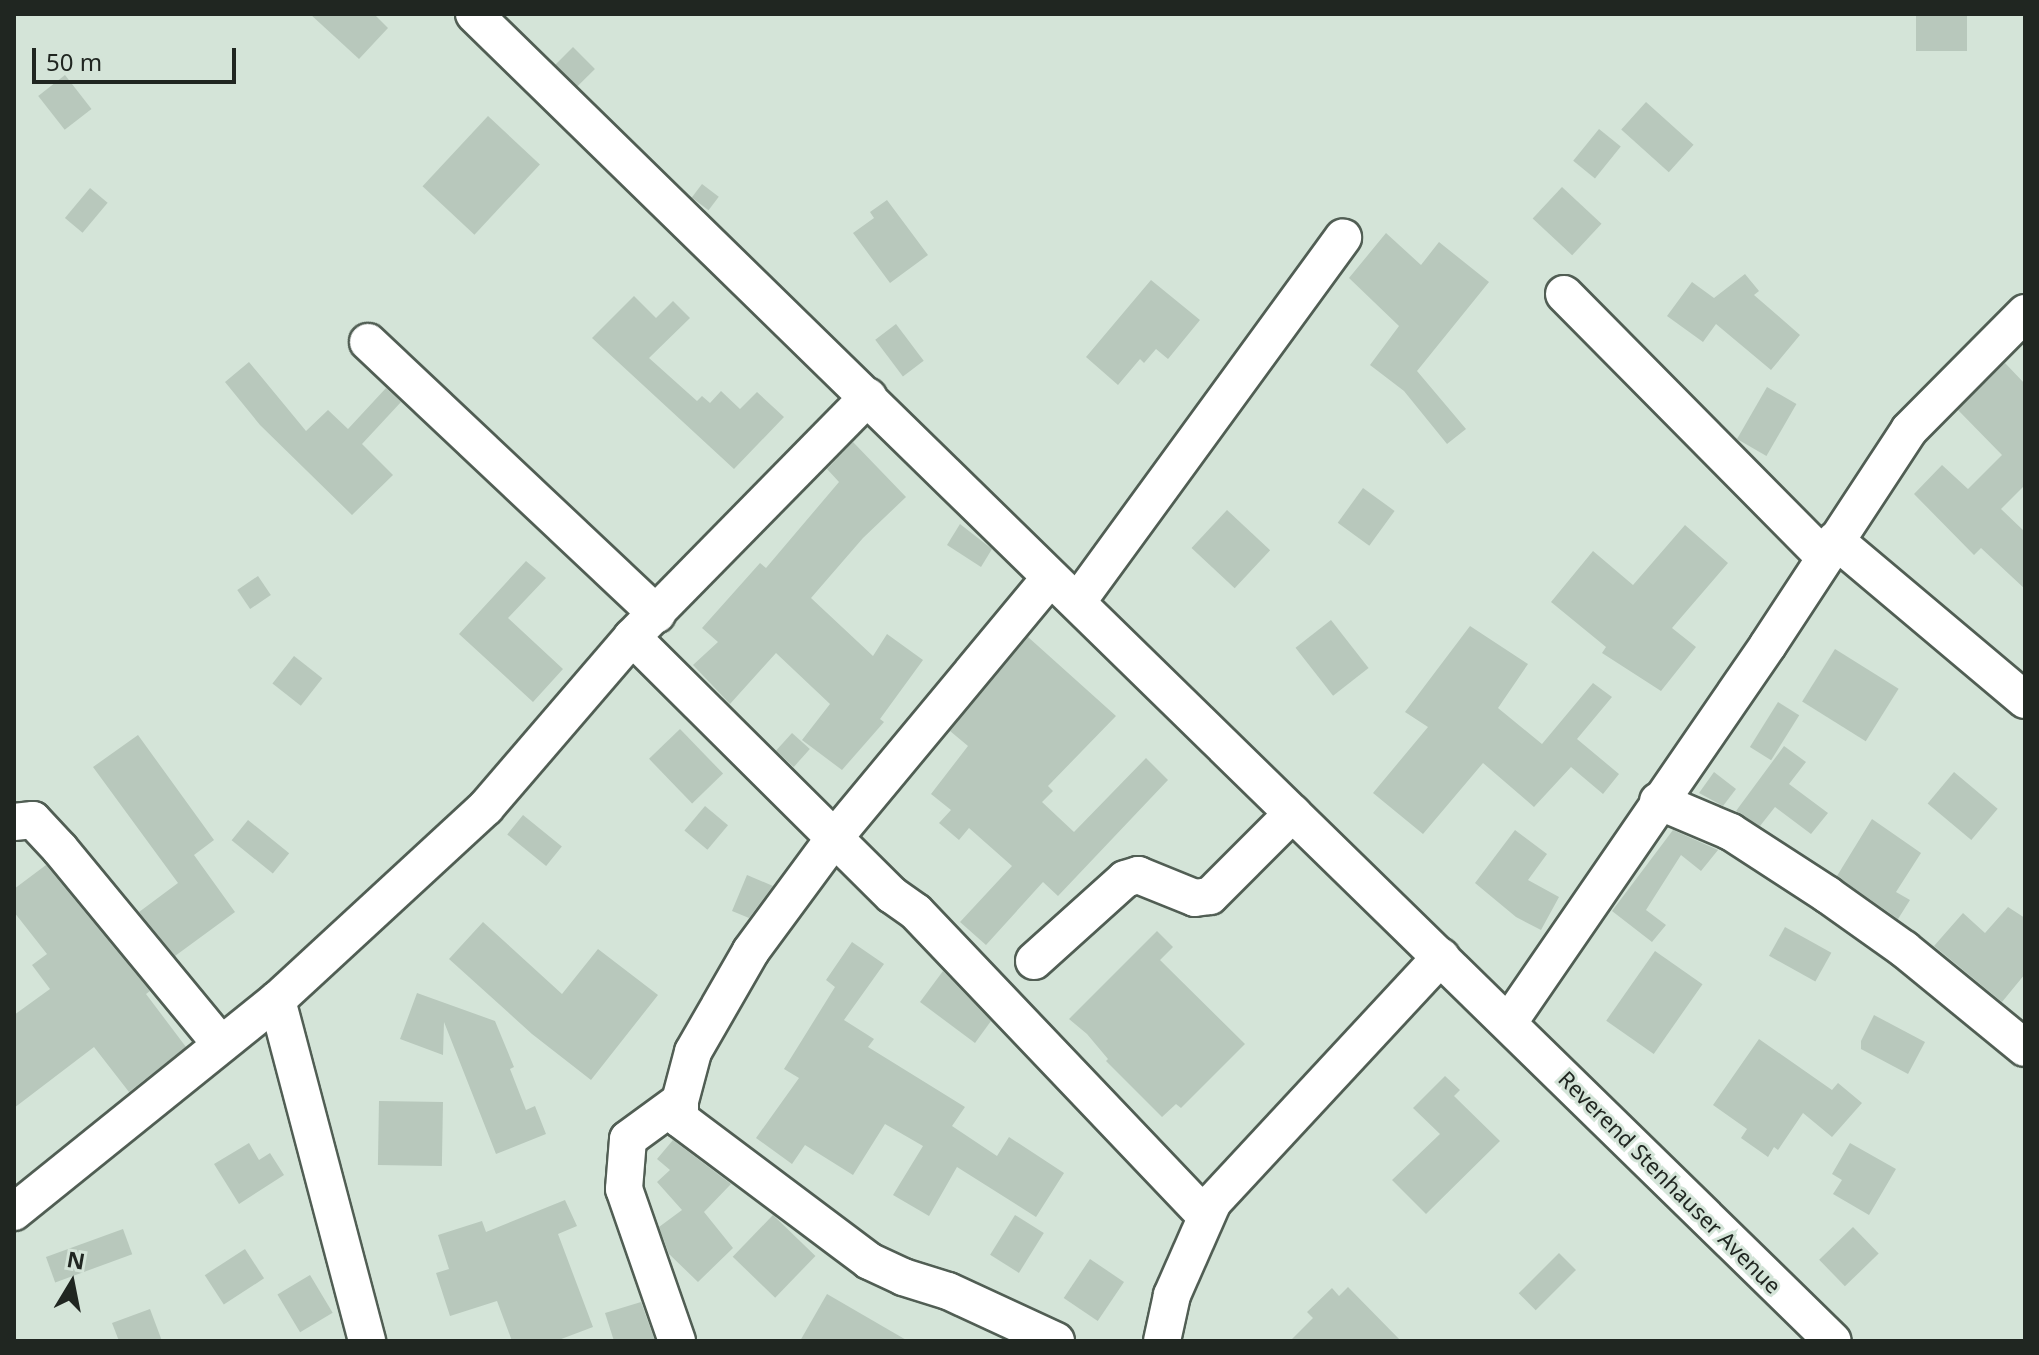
<!DOCTYPE html>
<style>
body{margin:0}
#map{position:relative;width:2039px;height:1355px;overflow:hidden;background:#d4e4d8;font-family:"Noto Sans",sans-serif}
div>[style]{position:absolute}
.building>*{inset:0;background:#b8c8bc;transform-origin:0 0}
.roads{filter:drop-shadow(2px 0 #515e54) drop-shadow(-2px 0 #515e54) drop-shadow(0 2px #515e54) drop-shadow(0 -2px #515e54)}
.minor>*{height:36px;margin:-18px;padding:0 18px;transform-origin:18px;border-radius:18px;background:#fff}
span{translate:-50% -50%;white-space:nowrap;text-align:center;line-height:1.15;-webkit-text-stroke:6px #d4e4d8;paint-order:stroke}
.street-label{font-size:22px;color:#202621}
.frame{position:absolute;inset:0;border:16px solid #202621;pointer-events:none}
.north{position:absolute;left:32px;top:1243px;width:80px;height:80px;-webkit-text-stroke:6px #d4e4d8;paint-order:stroke;rotate:10deg;font-size:22px;font-weight:700;line-height:32px;text-align:center;color:#202621}
.north::after{content:'';display:block;margin:auto;width:28px;height:36px;background:#202621;clip-path:polygon(50% 0,100% 100%,50% 72%,0 100%)}
.scale{position:absolute;left:32px;top:48px;width:204px;height:36px;box-sizing:border-box;border:4px solid #202621;border-top:0;padding-left:10px;font-size:24px;line-height:28px;white-space:nowrap;color:#202621;-webkit-text-stroke:6px #d4e4d8;paint-order:stroke}
</style>
<div id="map">
<div class="building">
<i style="clip-path:polygon(310px 14px,374px 14px,388px 28px,359px 59px)"></i>
<i style="left:1916px;top:14px;width:51px;height:37px"></i>
<i style="left:573px;top:47px;width:31px;height:25px;rotate:45deg"></i>
<i style="left:65px;top:75px;width:43px;height:34px;rotate:52deg"></i>
<i style="left:1646px;top:102px;width:64px;height:37px;rotate:42deg"></i>
<i style="left:488px;top:116px;width:71px;height:96px;rotate:43deg"></i>
<i style="left:1599px;top:129px;width:28px;height:41px;rotate:39deg"></i>
<i style="left:702px;top:184px;width:21px;height:17px;rotate:37deg"></i>
<i style="left:1562px;top:187px;width:54px;height:43px;rotate:43deg"></i>
<i style="left:90px;top:188px;width:23px;height:39px;rotate:40deg"></i>
<i style="clip-path:polygon(887px 200px,928px 255px,890px 283px,853px 233px,874px 218px,870px 212px)"></i>
<i style="clip-path:polygon(1386px 233px,1421px 265px,1439px 242px,1489px 282px,1417px 371px,1466px 429px,1447px 444px,1404px 391px,1370px 365px,1399px 326px,1349px 278px)"></i>
<i style="clip-path:polygon(1745px 274px,1759px 291px,1754px 295px,1800px 335px,1771px 370px,1716px 324px,1703px 342px,1667px 316px,1692px 282px,1714px 298px)"></i>
<i style="clip-path:polygon(1151px 280px,1200px 320px,1168px 359px,1156px 349px,1144px 363px,1140px 359px,1118px 385px,1086px 357px)"></i>
<i style="clip-path:polygon(634px 296px,656px 318px,673px 301px,690px 318px,649px 358px,697px 401px,702px 396px,710px 403px,721px 391px,740px 409px,757px 392px,784px 417px,734px 469px,592px 338px)"></i>
<i style="left:896px;top:324px;width:46px;height:26px;rotate:53deg"></i>
<i style="clip-path:polygon(249px 362px,306px 431px,328px 410px,348px 429px,386px 388px,401px 402px,362px 444px,393px 475px,352px 515px,260px 425px,225px 382px)"></i>
<i style="clip-path:polygon(2005px 363px,2025px 384px,2025px 485px,2001px 509px,2025px 532px,2025px 589px,1981px 548px,1974px 555px,1914px 494px,1942px 465px,1968px 489px,2002px 455px,1958px 410px)"></i>
<i style="left:1767px;top:387px;width:34px;height:60px;rotate:30deg"></i>
<i style="clip-path:polygon(853px 442px,906px 497px,863px 538px,811px 598px,873px 656px,887px 634px,923px 660px,880px 719px,884px 722px,842px 770px,802px 740px,830px 704px,776px 653px,730px 704px,693px 665px,718px 642px,702px 628px,760px 563px,766px 568px,839px 482px,827px 469px)"></i>
<i style="left:1363px;top:488px;width:39px;height:43px;rotate:36deg"></i>
<i style="left:1227px;top:510px;width:59px;height:52px;rotate:43deg"></i>
<i style="clip-path:polygon(960px 524px,992px 549px,981px 567px,947px 545px)"></i>
<i style="clip-path:polygon(1685px 525px,1728px 563px,1672px 628px,1696px 647px,1661px 691px,1602px 653px,1606px 647px,1551px 602px,1593px 551px,1633px 585px)"></i>
<i style="clip-path:polygon(526px 561px,546px 578px,508px 618px,563px 669px,533px 702px,459px 634px)"></i>
<i style="left:258px;top:576px;width:23px;height:25px;rotate:56deg"></i>
<i style="left:1331px;top:620px;width:61px;height:45px;rotate:52deg"></i>
<i style="clip-path:polygon(1470px 626px,1528px 664px,1498px 708px,1542px 744px,1593px 683px,1612px 697px,1577px 739px,1619px 774px,1603px 794px,1571px 767px,1534px 807px,1483px 763px,1423px 834px,1373px 793px,1428px 727px,1405px 712px)"></i>
<i style="clip-path:polygon(1028px 637px,1116px 716px,1048px 786px,1053px 791px,1042px 802px,1074px 832px,1146px 758px,1168px 780px,1058px 896px,1043px 882px,986px 945px,960px 922px,1012px 866px,969px 828px,959px 840px,939px 823px,951px 810px,931px 794px,968px 746px,950px 731px)"></i>
<i style="left:1835px;top:649px;width:75px;height:62px;rotate:32deg"></i>
<i style="left:294px;top:656px;width:36px;height:35px;rotate:38deg"></i>
<i style="left:1778px;top:702px;width:25px;height:53px;rotate:32deg"></i>
<i style="left:680px;top:729px;width:62px;height:43px;rotate:46deg"></i>
<i style="left:792px;top:733px;width:24px;height:24px;rotate:42deg"></i>
<i style="clip-path:polygon(138px 735px,214px 840px,194px 855px,235px 912px,175px 956px,139px 912px,178px 883px,93px 767px)"></i>
<i style="clip-path:polygon(1784px 746px,1806px 762px,1789px 784px,1828px 813px,1811px 834px,1775px 807px,1760px 826px,1736px 811px)"></i>
<i style="clip-path:polygon(1714px 772px,1736px 789px,1723px 806px,1699px 793px)"></i>
<i style="left:1954px;top:772px;width:57px;height:41px;rotate:40deg"></i>
<i style="left:705px;top:806px;width:30px;height:32px;rotate:40deg"></i>
<i style="left:523px;top:815px;width:50px;height:25px;rotate:39deg"></i>
<i style="clip-path:polygon(1872px 819px,1921px 853px,1896px 892px,1910px 900px,1898px 919px,1837px 876px)"></i>
<i style="left:248px;top:820px;width:53px;height:26px;rotate:39deg"></i>
<i style="clip-path:polygon(1515px 830px,1547px 854px,1528px 880px,1559px 897px,1541px 930px,1516px 917px,1475px 883px)"></i>
<i style="clip-path:polygon(1673px 830px,1718px 850px,1701px 871px,1681px 855px,1646px 910px,1666px 925px,1652px 942px,1612px 911px)"></i>
<i style="clip-path:polygon(46px 865px,150px 991px,146px 994px,186px 1047px,129px 1092px,94px 1047px,14px 1108px,14px 1015px,50px 989px,32px 965px,47px 954px,14px 912px,14px 889px)"></i>
<i style="clip-path:polygon(747px 875px,773px 886px,749px 918px,732px 911px)"></i>
<i style="clip-path:polygon(2008px 907px,2025px 918px,2025px 974px,2002px 1002px,1934px 946px,1963px 913px,1985px 933px)"></i>
<i style="clip-path:polygon(483px 922px,562px 994px,598px 949px,658px 995px,591px 1080px,532px 1034px,449px 959px)"></i>
<i style="left:1785px;top:927px;width:53px;height:33px;rotate:29deg"></i>
<i style="clip-path:polygon(1157px 931px,1173px 947px,1160px 960px,1245px 1044px,1181px 1108px,1176px 1104px,1162px 1117px,1106px 1061px,1108px 1059px,1087px 1034px,1069px 1019px)"></i>
<i style="clip-path:polygon(852px 942px,884px 964px,844px 1020px,874px 1039px,868px 1047px,965px 1107px,952px 1126px,997px 1156px,1009px 1137px,1064px 1173px,1036px 1217px,957px 1167px,929px 1216px,893px 1195px,923px 1146px,885px 1124px,853px 1175px,805px 1145px,792px 1164px,756px 1138px,799px 1078px,784px 1069px,835px 987px,826px 980px)"></i>
<i style="left:1655px;top:951px;width:58px;height:85px;rotate:35deg"></i>
<i style="clip-path:polygon(943px 971px,991px 1021px,975px 1043px,920px 1002px)"></i>
<i style="clip-path:polygon(417px 993px,495px 1021px,514px 1067px,510px 1069px,526px 1110px,535px 1106px,546px 1134px,496px 1154px,444px 1022px,443px 1055px,400px 1039px)"></i>
<i style="clip-path:polygon(1874px 1015px,1925px 1042px,1908px 1074px,1861px 1049px,1861px 1041px)"></i>
<i style="clip-path:polygon(1759px 1039px,1832px 1090px,1838px 1083px,1862px 1103px,1832px 1137px,1803px 1113px,1778px 1150px,1774px 1147px,1768px 1157px,1741px 1138px,1747px 1129px,1713px 1105px)"></i>
<i style="clip-path:polygon(1445px 1076px,1460px 1090px,1454px 1096px,1500px 1141px,1426px 1214px,1392px 1180px,1440px 1134px,1413px 1108px)"></i>
<i style="left:379px;top:1101px;width:64px;height:64px;rotate:1deg"></i>
<i style="clip-path:polygon(673px 1140px,731px 1184px,704px 1212px,733px 1248px,698px 1282px,669px 1254px,659px 1227px,682px 1210px,657px 1182px,670px 1170px,657px 1159px)"></i>
<i style="clip-path:polygon(249px 1143px,259px 1160px,270px 1153px,284px 1175px,239px 1204px,214px 1164px)"></i>
<i style="clip-path:polygon(1850px 1143px,1896px 1169px,1869px 1215px,1833px 1194px,1842px 1180px,1832px 1174px)"></i>
<i style="clip-path:polygon(565px 1200px,577px 1226px,558px 1234px,593px 1327px,556px 1341px,512px 1341px,497px 1301px,450px 1316px,436px 1273px,449px 1269px,438px 1235px,482px 1221px,486px 1232px)"></i>
<i style="left:773px;top:1215px;width:59px;height:58px;rotate:44deg"></i>
<i style="left:1015px;top:1215px;width:34px;height:47px;rotate:32deg"></i>
<i style="left:1853px;top:1227px;width:37px;height:47px;rotate:46deg"></i>
<i style="left:123px;top:1229px;width:27px;height:82px;rotate:70deg"></i>
<i style="left:245px;top:1249px;width:35px;height:48px;rotate:57deg"></i>
<i style="left:1559px;top:1253px;width:24px;height:57px;rotate:45deg"></i>
<i style="left:1090px;top:1259px;width:41px;height:47px;rotate:34deg"></i>
<i style="left:310px;top:1275px;width:44px;height:38px;rotate:59deg"></i>
<i style="clip-path:polygon(1348px 1287px,1401px 1341px,1290px 1341px,1313px 1318px,1307px 1312px,1332px 1288px,1339px 1296px)"></i>
<i style="clip-path:polygon(827px 1294px,908px 1341px,800px 1341px)"></i>
<i style="clip-path:polygon(641px 1302px,655px 1341px,614px 1341px,605px 1313px)"></i>
<i style="clip-path:polygon(150px 1309px,162px 1341px,119px 1341px,112px 1323px)"></i>
</div>
<div class="roads">
<div class="minor">
<i style="left:474px;top:14px;width:1899px;rotate:44.32deg"></i>
<i style="left:1564px;top:294px;width:370px;rotate:45.3deg"></i>
<i style="left:368px;top:342px;width:397px;rotate:43.3deg"></i>
<i style="left:1835px;top:540px;width:248px;rotate:40.1deg"></i>
<i style="left:1050px;top:578px;width:337px;rotate:129.7deg"></i>
<i style="left:835px;top:837px;width:142px;rotate:126.4deg"></i>
<i style="left:751px;top:951px;width:116px;rotate:119.9deg"></i>
<i style="left:693px;top:1052px;width:51px;rotate:104.9deg"></i>
<i style="left:680px;top:1101px;width:18px;rotate:90deg"></i>
<i style="left:680px;top:1119px;width:236px;rotate:36.9deg"></i>
<i style="left:869px;top:1261px;width:38px;rotate:25deg"></i>
<i style="left:903px;top:1277px;width:47px;rotate:17.3deg"></i>
<i style="left:948px;top:1291px;width:119px;rotate:24.8deg"></i>
<i style="left:1078px;top:601px;width:450px;rotate:-53.9deg"></i>
<i style="left:632px;top:637px;width:366px;rotate:44.8deg"></i>
<i style="left:892px;top:895px;width:29px;rotate:35deg"></i>
<i style="left:916px;top:912px;width:420px;rotate:46.4deg"></i>
<i style="left:1658px;top:801px;width:79px;rotate:23deg"></i>
<i style="left:1731px;top:832px;width:116px;rotate:33deg"></i>
<i style="left:1828px;top:895px;width:93px;rotate:35.4deg"></i>
<i style="left:1904px;top:949px;width:156px;rotate:39.3deg"></i>
<i style="left:14px;top:822px;width:19px;rotate:-6deg"></i>
<i style="left:33px;top:820px;width:40px;rotate:47deg"></i>
<i style="left:60px;top:849px;width:253px;rotate:50.5deg"></i>
<i style="left:1034px;top:961px;width:122px;rotate:-42deg"></i>
<i style="left:1125px;top:879px;width:14px;rotate:-17deg"></i>
<i style="left:1138px;top:875px;width:61px;rotate:22deg"></i>
<i style="left:1195px;top:898px;width:15px;rotate:-8deg"></i>
<i style="left:1210px;top:896px;width:117px;rotate:-45deg"></i>
<i style="left:277px;top:1000px;width:353px;rotate:75.2deg"></i>
<i style="left:1509px;top:1022px;width:457px;rotate:-55.5deg"></i>
<i style="left:1768px;top:645px;width:257px;rotate:-56.7deg"></i>
<i style="left:1909px;top:430px;width:165px;rotate:-45.2deg"></i>
<i style="left:14px;top:1212px;width:338px;rotate:-38.9deg"></i>
<i style="left:277px;top:1000px;width:284px;rotate:-42.7deg"></i>
<i style="left:486px;top:807px;width:224px;rotate:-49.3deg"></i>
<i style="left:632px;top:637px;width:337px;rotate:-45.5deg"></i>
<i style="left:677px;top:1341px;width:161px;rotate:-109.2deg"></i>
<i style="left:624px;top:1189px;width:50px;rotate:-85.4deg"></i>
<i style="left:628px;top:1139px;width:64px;rotate:-36.2deg"></i>
<i style="left:1162px;top:1341px;width:47px;rotate:-77.7deg"></i>
<i style="left:1172px;top:1295px;width:102px;rotate:-66.2deg"></i>
<i style="left:1213px;top:1202px;width:335px;rotate:-47.1deg"></i>
</div>
</div>
<div class="street-label">
<span style="left:1670px;top:1182px;rotate:45deg">Reverend Stenhauser Avenue</span>
</div>
<div class="frame"></div>
<div class="north">N</div>
<div class="scale">50 m</div>
</div>
